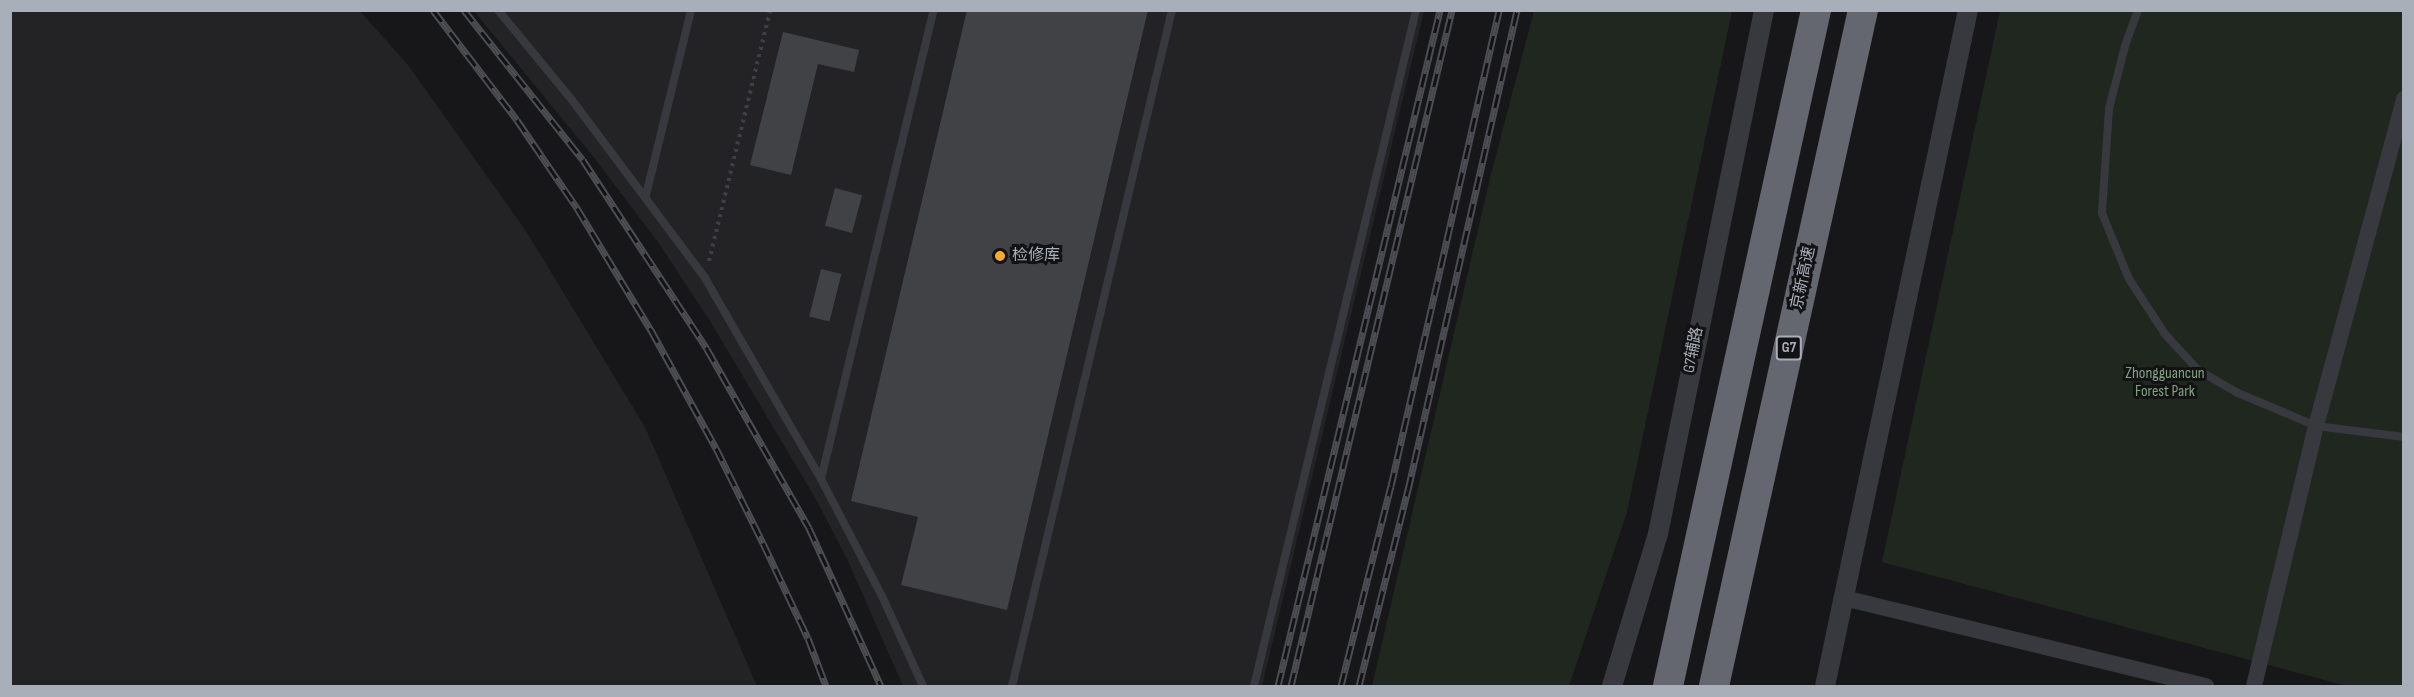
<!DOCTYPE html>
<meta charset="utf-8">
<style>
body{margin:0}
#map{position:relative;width:2414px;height:697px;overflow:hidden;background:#171719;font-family:"Sofia Sans Condensed","Noto Sans SC",sans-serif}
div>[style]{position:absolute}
.built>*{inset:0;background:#232326}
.green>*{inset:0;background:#1f271f}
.building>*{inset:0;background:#414246;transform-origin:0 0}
.path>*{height:4px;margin-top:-2px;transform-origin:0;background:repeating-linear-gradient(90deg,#3e4045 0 3px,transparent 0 7.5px)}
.service>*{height:8px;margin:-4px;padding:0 4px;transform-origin:4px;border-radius:4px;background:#38393e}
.minor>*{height:16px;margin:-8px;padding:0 8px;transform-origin:8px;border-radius:8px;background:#38393e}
.tertiary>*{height:20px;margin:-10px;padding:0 10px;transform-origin:10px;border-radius:10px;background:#38393e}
.motorway>*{height:30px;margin:-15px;padding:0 15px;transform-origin:15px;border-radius:15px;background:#64676f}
.rail>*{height:7px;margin-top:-3.5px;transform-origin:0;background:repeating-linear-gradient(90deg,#121214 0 14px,#4b4d53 0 28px);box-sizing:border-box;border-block:2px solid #4b4d53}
.dots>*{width:16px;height:16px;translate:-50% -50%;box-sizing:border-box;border:3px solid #121214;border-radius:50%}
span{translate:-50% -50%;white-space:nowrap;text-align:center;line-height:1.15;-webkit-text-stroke:6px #121214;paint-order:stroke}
.shield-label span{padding:2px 4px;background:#121214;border:2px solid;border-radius:4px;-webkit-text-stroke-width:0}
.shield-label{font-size:15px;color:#a9afb9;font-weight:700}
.poi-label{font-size:16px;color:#a9afb9}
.left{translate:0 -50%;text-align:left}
.street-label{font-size:16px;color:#a9afb9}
.park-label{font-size:16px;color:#7fa480}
.frame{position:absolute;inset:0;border:12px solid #a9afb9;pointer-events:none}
</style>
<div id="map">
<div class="built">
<i style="clip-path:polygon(10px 11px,360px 11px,408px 65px,526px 231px,645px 427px,757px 686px,11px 686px)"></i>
<i style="clip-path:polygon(474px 11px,1424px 11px,1262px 686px,903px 686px,848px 561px,817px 501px,710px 321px,658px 242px,592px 155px)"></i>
</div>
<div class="green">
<i style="clip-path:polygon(1534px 11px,1732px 11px,1627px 512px,1569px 686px,1372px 686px,1490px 178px)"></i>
<i style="clip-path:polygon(2000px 11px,2403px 11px,2403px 686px,2347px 686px,1882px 562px)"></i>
</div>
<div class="building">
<i style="clip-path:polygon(967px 10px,1148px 10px,1007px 610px,901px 585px,918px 517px,851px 501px)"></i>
<i style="clip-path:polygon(783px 32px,859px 50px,854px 72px,818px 64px,791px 175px,750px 165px)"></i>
<i style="left:835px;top:188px;width:28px;height:39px;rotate:15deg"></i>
<i style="left:821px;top:269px;width:21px;height:49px;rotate:14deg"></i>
</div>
<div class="path">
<i style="left:709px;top:261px;width:258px;rotate:-76.3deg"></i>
</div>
<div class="service">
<i style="left:498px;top:10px;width:117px;rotate:50.6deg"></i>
<i style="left:572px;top:100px;width:222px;rotate:53.2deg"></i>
<i style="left:705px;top:278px;width:232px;rotate:60deg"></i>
<i style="left:821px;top:479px;width:132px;rotate:62.5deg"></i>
<i style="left:882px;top:596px;width:99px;rotate:65.5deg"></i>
<i style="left:2138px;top:10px;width:38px;rotate:110deg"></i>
<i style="left:2125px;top:46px;width:65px;rotate:104.3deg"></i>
<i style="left:2109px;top:109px;width:104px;rotate:93.9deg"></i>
<i style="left:2102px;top:213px;width:71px;rotate:67.8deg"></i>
<i style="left:2129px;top:279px;width:66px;rotate:56.8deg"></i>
<i style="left:2165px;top:334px;width:49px;rotate:47.5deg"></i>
<i style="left:2198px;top:370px;width:46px;rotate:29.9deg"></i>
<i style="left:2238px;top:393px;width:85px;rotate:22.9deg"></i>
<i style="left:2316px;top:426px;width:89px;rotate:7.1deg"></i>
<i style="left:646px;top:195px;width:190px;rotate:-76.3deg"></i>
<i style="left:821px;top:479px;width:482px;rotate:-76.5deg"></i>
<i style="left:1012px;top:686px;width:695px;rotate:-76.68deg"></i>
<i style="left:1254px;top:686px;width:695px;rotate:-76.52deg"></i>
</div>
<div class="minor">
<i style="left:1844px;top:598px;width:373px;rotate:13.7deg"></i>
<i style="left:2254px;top:686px;width:267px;rotate:-76.6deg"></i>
<i style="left:2316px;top:426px;width:339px;rotate:-74.9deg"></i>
</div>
<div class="tertiary">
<i style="left:1612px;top:686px;width:159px;rotate:-73.2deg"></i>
<i style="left:1658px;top:534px;width:535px;rotate:-78.56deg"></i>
<i style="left:1825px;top:686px;width:691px;rotate:-78.06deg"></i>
</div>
<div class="motorway">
<i style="left:1668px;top:686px;width:692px;rotate:-77.65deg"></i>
<i style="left:1714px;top:686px;width:692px;rotate:-77.57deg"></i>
</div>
<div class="rail">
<i style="left:433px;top:10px;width:138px;rotate:52.6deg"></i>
<i style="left:517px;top:120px;width:107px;rotate:55.7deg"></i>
<i style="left:577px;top:208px;width:143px;rotate:58.8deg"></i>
<i style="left:651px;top:330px;width:135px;rotate:61.2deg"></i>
<i style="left:716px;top:448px;width:106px;rotate:63.7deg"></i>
<i style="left:763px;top:543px;width:105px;rotate:64.7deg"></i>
<i style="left:808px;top:638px;width:51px;rotate:69.4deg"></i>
<i style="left:464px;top:10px;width:191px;rotate:51.6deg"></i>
<i style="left:583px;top:160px;width:226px;rotate:56.7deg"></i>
<i style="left:707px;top:349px;width:206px;rotate:60.3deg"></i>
<i style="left:809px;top:528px;width:174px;rotate:65.5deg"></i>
<i style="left:1278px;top:686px;width:695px;rotate:-76.52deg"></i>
<i style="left:1291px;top:686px;width:695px;rotate:-76.6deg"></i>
<i style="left:1341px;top:686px;width:206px;rotate:-76deg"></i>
<i style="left:1391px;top:486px;width:488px;rotate:-77.2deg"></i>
<i style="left:1359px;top:686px;width:202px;rotate:-76deg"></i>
<i style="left:1408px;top:490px;width:492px;rotate:-77.2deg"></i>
</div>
<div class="dots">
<i style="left:1000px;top:256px;background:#f6a932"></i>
</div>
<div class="shield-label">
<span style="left:1789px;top:348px">G7</span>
</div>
<div class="poi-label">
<span class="left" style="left:1012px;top:256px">检修库</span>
</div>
<div class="street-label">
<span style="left:1804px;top:278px;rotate:-78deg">京新高速</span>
<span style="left:1694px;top:350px;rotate:-79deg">G7辅路</span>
</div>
<div class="park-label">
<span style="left:2165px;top:383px">Zhongguancun<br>Forest Park</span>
</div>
<div class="frame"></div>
</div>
